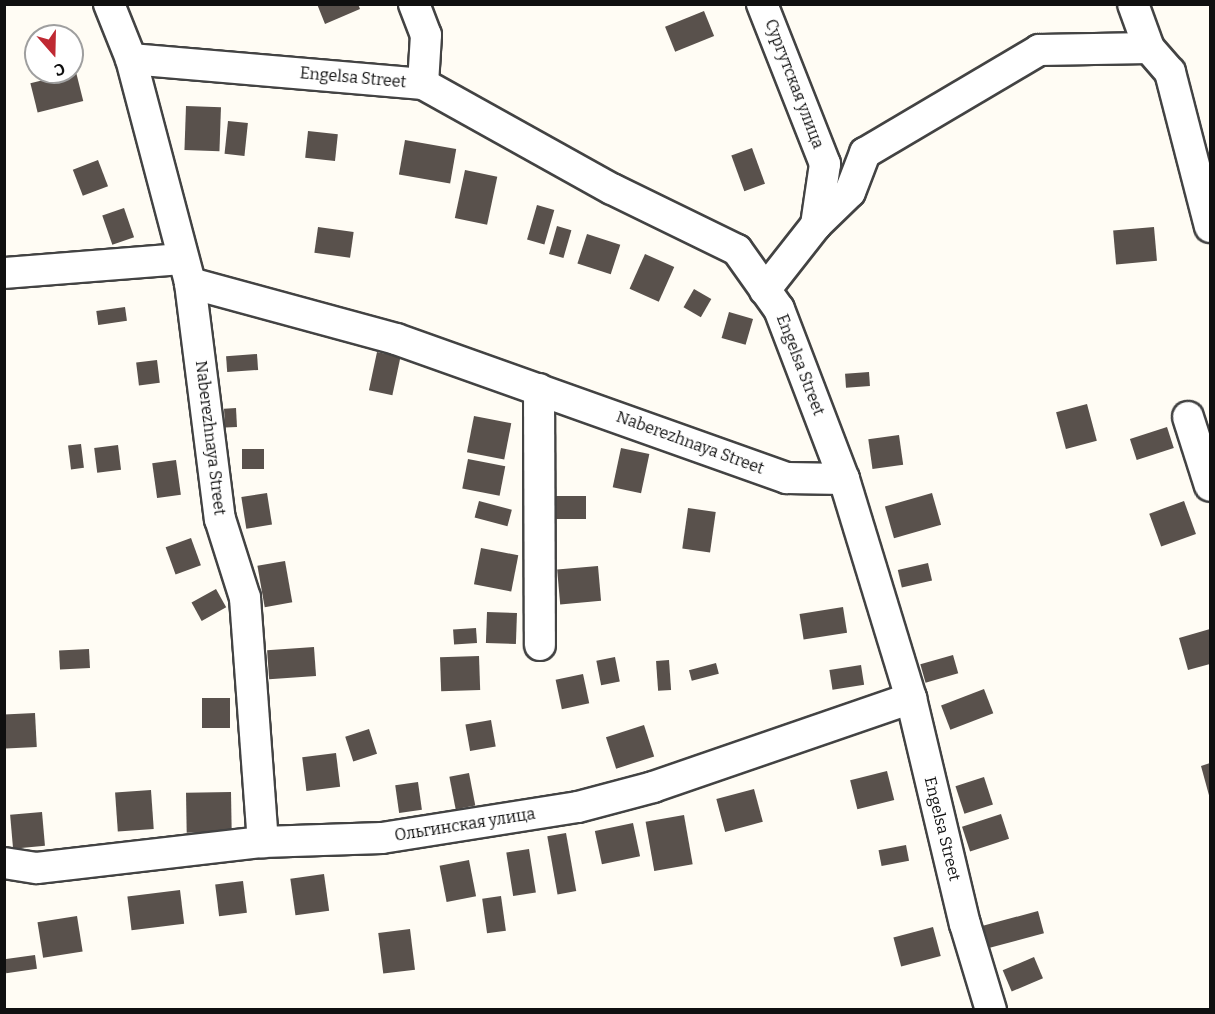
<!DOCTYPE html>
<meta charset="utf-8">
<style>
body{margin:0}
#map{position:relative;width:1215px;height:1014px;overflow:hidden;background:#fffcf4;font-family:Bitter,serif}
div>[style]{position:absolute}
.building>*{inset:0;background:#59514c;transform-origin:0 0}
.roads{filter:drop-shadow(2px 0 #434343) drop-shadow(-2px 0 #434343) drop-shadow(0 2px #434343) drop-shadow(0 -2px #434343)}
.minor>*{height:30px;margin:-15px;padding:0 15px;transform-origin:15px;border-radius:15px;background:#fff}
span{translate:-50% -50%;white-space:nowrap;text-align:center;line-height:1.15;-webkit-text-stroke:6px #fff;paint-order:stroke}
.street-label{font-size:16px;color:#101010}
.frame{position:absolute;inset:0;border:6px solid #101010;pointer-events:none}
.north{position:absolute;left:24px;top:24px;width:60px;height:60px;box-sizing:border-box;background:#fff;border:2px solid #9f9f9f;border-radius:50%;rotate:160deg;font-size:16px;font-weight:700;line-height:24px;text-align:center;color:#101010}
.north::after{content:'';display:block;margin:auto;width:21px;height:27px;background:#bf2932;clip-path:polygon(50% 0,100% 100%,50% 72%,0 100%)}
</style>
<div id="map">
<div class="building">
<i style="clip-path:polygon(317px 4px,358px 4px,360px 9px,325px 24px)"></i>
<i style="left:704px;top:11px;width:27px;height:42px;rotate:68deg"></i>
<i style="left:76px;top:72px;width:30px;height:47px;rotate:76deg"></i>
<i style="left:186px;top:106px;width:35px;height:44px;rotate:2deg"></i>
<i style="left:228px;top:121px;width:20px;height:33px;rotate:6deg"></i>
<i style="left:308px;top:131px;width:30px;height:27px;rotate:6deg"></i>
<i style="left:405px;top:140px;width:52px;height:35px;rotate:10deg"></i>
<i style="left:752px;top:148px;width:38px;height:22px;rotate:70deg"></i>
<i style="left:98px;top:160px;width:28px;height:27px;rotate:69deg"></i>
<i style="left:465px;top:170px;width:33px;height:49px;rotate:12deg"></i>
<i style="left:537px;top:205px;width:18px;height:36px;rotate:16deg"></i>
<i style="left:124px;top:208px;width:31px;height:23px;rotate:71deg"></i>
<i style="left:557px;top:226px;width:15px;height:29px;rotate:16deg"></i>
<i style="left:318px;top:227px;width:36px;height:26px;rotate:8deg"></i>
<i style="left:1154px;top:227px;width:34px;height:41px;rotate:85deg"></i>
<i style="left:587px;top:234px;width:35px;height:31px;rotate:18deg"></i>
<i style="left:645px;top:254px;width:32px;height:38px;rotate:24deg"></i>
<i style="left:694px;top:289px;width:20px;height:21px;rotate:30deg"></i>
<i style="left:125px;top:307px;width:14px;height:29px;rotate:82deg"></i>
<i style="left:729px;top:312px;width:25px;height:27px;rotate:16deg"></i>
<i style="left:377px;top:352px;width:24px;height:39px;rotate:12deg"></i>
<i style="left:257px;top:354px;width:16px;height:31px;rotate:86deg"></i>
<i style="left:157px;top:360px;width:23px;height:21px;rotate:83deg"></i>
<i style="left:869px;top:372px;width:14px;height:24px;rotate:86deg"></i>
<i style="left:1087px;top:404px;width:38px;height:32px;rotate:75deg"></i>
<i style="left:236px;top:408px;width:19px;height:12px;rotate:87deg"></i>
<i style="left:474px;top:416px;width:38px;height:37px;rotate:11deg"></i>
<i style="left:1167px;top:427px;width:22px;height:39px;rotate:72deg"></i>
<i style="left:899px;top:435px;width:30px;height:31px;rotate:82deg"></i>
<i style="left:81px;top:444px;width:24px;height:13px;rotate:83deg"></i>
<i style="left:118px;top:445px;width:25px;height:24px;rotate:83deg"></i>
<i style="left:621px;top:448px;width:29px;height:40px;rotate:12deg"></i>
<i style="left:242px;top:449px;width:22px;height:20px"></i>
<i style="left:468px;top:459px;width:38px;height:30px;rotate:11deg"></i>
<i style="left:176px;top:460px;width:35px;height:24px;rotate:82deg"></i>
<i style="left:267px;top:493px;width:32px;height:26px;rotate:81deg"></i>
<i style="left:932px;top:493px;width:33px;height:49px;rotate:74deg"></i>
<i style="left:555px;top:496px;width:31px;height:23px"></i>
<i style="left:479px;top:501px;width:34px;height:17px;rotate:15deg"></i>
<i style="left:1184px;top:501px;width:35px;height:37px;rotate:70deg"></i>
<i style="left:688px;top:508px;width:28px;height:41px;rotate:8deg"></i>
<i style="left:191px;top:538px;width:29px;height:27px;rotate:70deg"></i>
<i style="left:481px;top:548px;width:38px;height:37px;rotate:11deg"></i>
<i style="left:285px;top:561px;width:42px;height:28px;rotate:80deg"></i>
<i style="left:928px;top:563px;width:18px;height:31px;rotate:77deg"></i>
<i style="left:598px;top:566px;width:35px;height:41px;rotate:85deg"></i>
<i style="left:216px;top:589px;width:21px;height:28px;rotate:61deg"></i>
<i style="left:843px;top:607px;width:26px;height:44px;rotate:81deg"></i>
<i style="left:487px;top:612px;width:30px;height:31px;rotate:2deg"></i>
<i style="left:476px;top:628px;width:15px;height:23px;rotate:86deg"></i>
<i style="clip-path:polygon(1210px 629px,1210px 664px,1188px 670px,1179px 638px)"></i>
<i style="left:314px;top:647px;width:29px;height:47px;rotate:86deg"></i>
<i style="left:89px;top:649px;width:19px;height:30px;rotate:87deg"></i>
<i style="left:953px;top:655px;width:19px;height:34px;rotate:74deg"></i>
<i style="left:479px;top:656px;width:34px;height:39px;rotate:88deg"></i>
<i style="left:615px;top:657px;width:25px;height:19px;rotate:79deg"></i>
<i style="left:669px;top:660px;width:30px;height:13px;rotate:86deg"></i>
<i style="left:716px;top:663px;width:11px;height:28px;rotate:75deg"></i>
<i style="left:861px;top:665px;width:20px;height:32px;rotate:81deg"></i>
<i style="left:583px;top:674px;width:30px;height:28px;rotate:78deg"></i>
<i style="left:984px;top:689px;width:26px;height:46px;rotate:69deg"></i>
<i style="left:202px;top:698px;width:28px;height:30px"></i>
<i style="left:35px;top:713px;width:34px;height:31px;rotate:87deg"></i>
<i style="left:491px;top:720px;width:27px;height:26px;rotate:80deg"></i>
<i style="left:644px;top:725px;width:33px;height:40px;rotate:72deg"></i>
<i style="left:369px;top:729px;width:26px;height:25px;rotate:72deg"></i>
<i style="left:336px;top:753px;width:34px;height:34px;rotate:83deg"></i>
<i style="clip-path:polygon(1210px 763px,1210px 799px,1201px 766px)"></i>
<i style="left:887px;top:771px;width:30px;height:38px;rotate:76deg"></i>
<i style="left:469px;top:773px;width:33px;height:20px;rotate:79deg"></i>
<i style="left:984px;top:777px;width:29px;height:30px;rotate:72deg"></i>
<i style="left:418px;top:782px;width:28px;height:23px;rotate:82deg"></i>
<i style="left:754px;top:789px;width:34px;height:39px;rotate:75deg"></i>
<i style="left:151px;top:790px;width:39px;height:36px;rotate:86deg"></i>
<i style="left:231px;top:792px;width:40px;height:45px;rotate:89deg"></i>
<i style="left:42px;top:812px;width:34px;height:32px;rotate:85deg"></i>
<i style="left:1001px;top:814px;width:26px;height:41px;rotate:72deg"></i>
<i style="left:684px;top:815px;width:50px;height:39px;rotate:80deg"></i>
<i style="left:633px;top:823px;width:34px;height:39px;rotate:78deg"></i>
<i style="left:566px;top:833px;width:59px;height:19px;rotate:80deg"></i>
<i style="left:906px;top:845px;width:16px;height:28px;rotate:79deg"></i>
<i style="left:529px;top:849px;width:44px;height:23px;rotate:81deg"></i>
<i style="left:469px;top:860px;width:37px;height:30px;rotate:79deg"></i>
<i style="left:324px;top:874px;width:37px;height:34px;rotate:82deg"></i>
<i style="left:243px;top:881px;width:32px;height:28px;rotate:83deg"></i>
<i style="left:180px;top:890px;width:34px;height:53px;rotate:83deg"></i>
<i style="left:501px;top:896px;width:35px;height:19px;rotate:82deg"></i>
<i style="left:1038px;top:911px;width:23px;height:58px;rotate:75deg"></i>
<i style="left:77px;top:916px;width:36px;height:40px;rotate:81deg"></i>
<i style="left:933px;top:927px;width:30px;height:41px;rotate:75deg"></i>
<i style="left:410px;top:929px;width:41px;height:32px;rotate:83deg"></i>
<i style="left:35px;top:955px;width:14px;height:31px;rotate:82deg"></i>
<i style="left:1034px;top:957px;width:23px;height:34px;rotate:67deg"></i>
</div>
<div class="roads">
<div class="minor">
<i style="left:109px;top:4px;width:59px;rotate:68.2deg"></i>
<i style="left:131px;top:59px;width:232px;rotate:75.2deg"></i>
<i style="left:190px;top:283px;width:238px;rotate:82.8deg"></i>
<i style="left:220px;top:519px;width:83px;rotate:72.4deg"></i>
<i style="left:245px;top:598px;width:245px;rotate:85.8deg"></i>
<i style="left:414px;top:4px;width:33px;rotate:69deg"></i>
<i style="left:426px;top:35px;width:49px;rotate:93.5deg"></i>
<i style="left:762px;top:4px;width:172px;rotate:68.5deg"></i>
<i style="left:825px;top:164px;width:62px;rotate:98.4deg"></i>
<i style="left:816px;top:225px;width:83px;rotate:128.1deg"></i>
<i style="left:1133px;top:4px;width:47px;rotate:70deg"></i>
<i style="left:131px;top:59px;width:293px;rotate:4.9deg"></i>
<i style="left:423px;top:84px;width:216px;rotate:29.1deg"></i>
<i style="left:612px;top:189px;width:139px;rotate:26deg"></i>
<i style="left:737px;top:250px;width:72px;rotate:54.6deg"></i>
<i style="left:779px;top:309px;width:182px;rotate:69.1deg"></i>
<i style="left:844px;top:479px;width:229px;rotate:73deg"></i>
<i style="left:911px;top:698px;width:232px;rotate:76.6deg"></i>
<i style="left:965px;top:924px;width:90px;rotate:73.2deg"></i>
<i style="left:816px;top:225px;width:47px;rotate:-44.1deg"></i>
<i style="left:850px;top:192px;width:42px;rotate:-69deg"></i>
<i style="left:865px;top:153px;width:202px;rotate:-30.6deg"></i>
<i style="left:1039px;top:50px;width:110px;rotate:-1deg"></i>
<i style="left:1149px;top:48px;width:32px;rotate:49deg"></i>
<i style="left:1170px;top:72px;width:160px;rotate:75.5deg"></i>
<i style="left:4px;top:273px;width:179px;rotate:-4.5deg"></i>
<i style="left:190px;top:283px;width:213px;rotate:15.2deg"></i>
<i style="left:396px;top:339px;width:415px;rotate:19.6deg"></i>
<i style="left:787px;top:478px;width:57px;rotate:1deg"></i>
<i style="left:539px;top:389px;width:256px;rotate:89.8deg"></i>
<i style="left:1188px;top:417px;width:72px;rotate:72.3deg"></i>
<i style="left:4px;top:863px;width:33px;rotate:9deg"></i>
<i style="left:37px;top:868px;width:227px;rotate:-6.6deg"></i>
<i style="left:263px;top:842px;width:119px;rotate:-1.9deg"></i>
<i style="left:382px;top:838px;width:198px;rotate:-9deg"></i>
<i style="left:578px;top:807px;width:78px;rotate:-14.9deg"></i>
<i style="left:653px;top:787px;width:273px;rotate:-19deg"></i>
</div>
</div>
<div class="street-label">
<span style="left:353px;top:78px;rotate:5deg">Engelsa Street</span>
<span style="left:794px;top:84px;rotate:69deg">Сургутская улица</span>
<span style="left:800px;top:365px;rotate:69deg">Engelsa Street</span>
<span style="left:210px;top:438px;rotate:83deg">Naberezhnaya Street</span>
<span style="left:690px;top:443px;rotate:20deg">Naberezhnaya Street</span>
<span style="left:465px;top:825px;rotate:-9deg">Ольгинская улица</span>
<span style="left:942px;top:829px;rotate:76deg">Engelsa Street</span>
</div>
<div class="frame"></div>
<div class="north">С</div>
</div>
